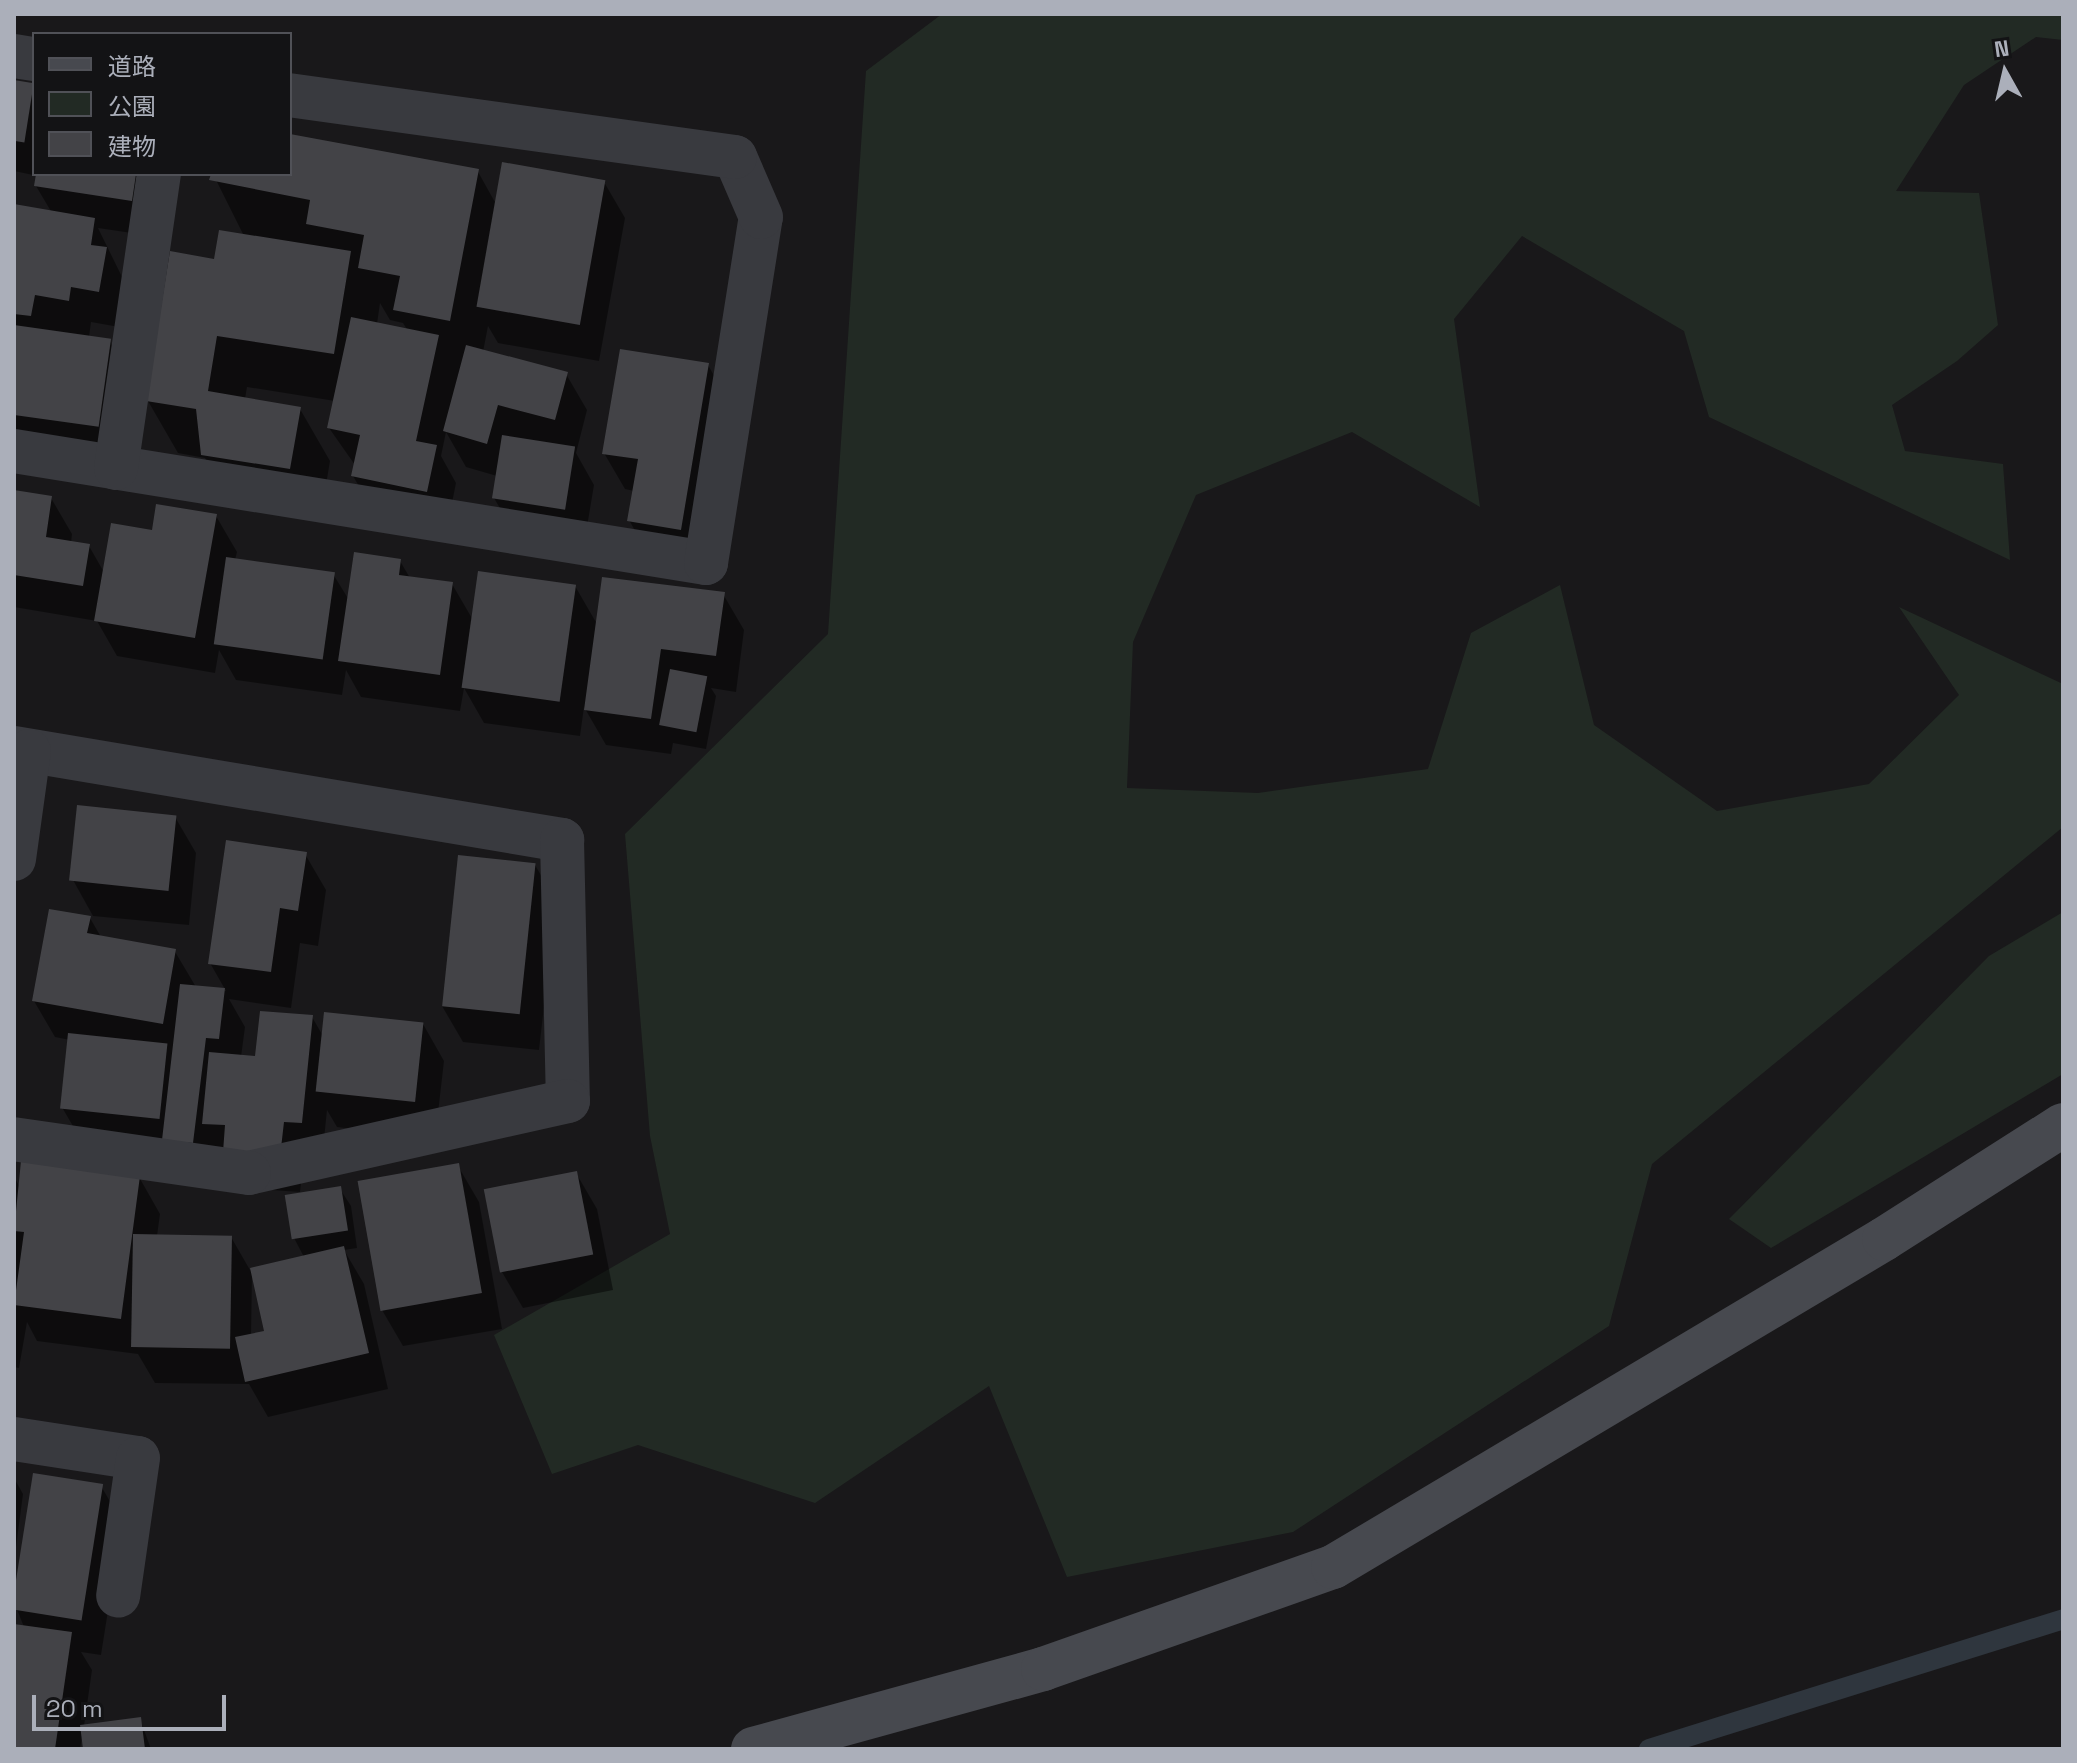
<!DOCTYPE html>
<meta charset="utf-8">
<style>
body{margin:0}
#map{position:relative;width:2077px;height:1763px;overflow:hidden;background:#19181a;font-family:"Space Grotesk","Noto Sans JP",sans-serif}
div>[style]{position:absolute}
.green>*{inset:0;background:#222a24}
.shadow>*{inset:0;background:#0007}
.stream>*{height:20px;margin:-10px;padding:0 10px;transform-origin:10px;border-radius:10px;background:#2f363e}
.building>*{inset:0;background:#434347;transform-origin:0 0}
.street>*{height:44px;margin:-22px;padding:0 22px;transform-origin:22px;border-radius:22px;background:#393a3f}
.secondary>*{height:44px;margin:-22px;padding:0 22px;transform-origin:22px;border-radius:22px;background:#47494f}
span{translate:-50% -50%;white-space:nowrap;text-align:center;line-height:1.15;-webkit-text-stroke:7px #131315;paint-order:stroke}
.frame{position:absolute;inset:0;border:16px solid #abafba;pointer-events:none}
.legend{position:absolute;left:32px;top:32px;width:260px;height:144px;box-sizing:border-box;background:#131315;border:2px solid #505157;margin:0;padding:10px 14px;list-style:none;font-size:24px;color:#abafba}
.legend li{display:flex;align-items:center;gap:16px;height:40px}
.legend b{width:40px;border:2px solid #505157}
.north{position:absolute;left:1965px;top:32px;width:80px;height:80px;-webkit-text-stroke:6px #131315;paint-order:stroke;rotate:352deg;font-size:22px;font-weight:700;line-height:32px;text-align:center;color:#abafba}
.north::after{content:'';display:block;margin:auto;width:28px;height:36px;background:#abafba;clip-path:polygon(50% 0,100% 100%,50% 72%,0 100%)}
.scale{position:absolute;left:32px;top:1695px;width:194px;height:36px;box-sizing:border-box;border:4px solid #abafba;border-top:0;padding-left:10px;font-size:24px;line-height:28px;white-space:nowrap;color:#abafba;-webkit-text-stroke:6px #131315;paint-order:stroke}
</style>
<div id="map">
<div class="green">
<i style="clip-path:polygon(942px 14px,2063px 14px,2063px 40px,2036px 37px,1964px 85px,1896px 191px,1979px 193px,1998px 325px,1957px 361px,1892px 405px,1905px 451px,2003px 464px,2010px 560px,1709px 417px,1684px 331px,1522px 236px,1454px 319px,1480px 507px,1352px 432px,1196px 495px,1133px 642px,1127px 788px,1258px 793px,1428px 769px,1471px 633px,1560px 585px,1594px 725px,1717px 811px,1869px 784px,1959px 695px,1899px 607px,2063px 684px,2063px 827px,1652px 1164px,1609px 1326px,1293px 1532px,1067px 1577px,989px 1386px,815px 1503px,638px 1445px,552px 1474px,494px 1335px,670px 1234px,650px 1136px,625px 834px,828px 634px,866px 71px)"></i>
<i style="clip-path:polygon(2063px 912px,2063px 1074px,1771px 1248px,1729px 1219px,1989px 956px)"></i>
</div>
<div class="shadow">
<i style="clip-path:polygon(14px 82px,34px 85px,34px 174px,162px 174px,152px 236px,98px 228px,126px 285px,119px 327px,91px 322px,89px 337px,109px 340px,130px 376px,119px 461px,14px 447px,14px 206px,52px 213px,36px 186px,38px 176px,14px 171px)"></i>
<i style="clip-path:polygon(evenodd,290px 136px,477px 170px,496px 204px,604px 182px,625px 218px,599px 361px,498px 343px,488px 326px,483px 352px,566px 374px,587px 410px,576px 453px,594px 485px,584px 545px,515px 534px,494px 498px,497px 476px,466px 467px,446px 432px,441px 456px,456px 483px,447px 528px,374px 512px,353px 476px,355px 465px,329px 428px,335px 401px,247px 387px,245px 399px,300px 409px,330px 461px,320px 521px,233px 507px,205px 458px,178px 453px,148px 401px,216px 261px,244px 236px,213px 174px,290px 174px,290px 136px,380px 303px,390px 320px,403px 323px,408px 331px,377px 324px,380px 303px)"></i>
<i style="clip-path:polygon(708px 365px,729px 402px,701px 565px,650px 557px,629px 520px,634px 491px,625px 489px,604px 453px)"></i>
<i style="clip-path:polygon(14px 492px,51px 498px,72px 534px,71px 543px,89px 546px,105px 574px,153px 532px,216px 516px,237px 552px,235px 560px,333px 574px,349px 600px,400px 561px,410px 578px,452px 584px,473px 620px,575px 586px,597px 624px,723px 594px,744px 630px,736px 692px,711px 688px,716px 696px,706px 749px,673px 743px,671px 754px,606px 745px,584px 707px,580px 736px,484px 723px,464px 688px,460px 711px,361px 697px,346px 670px,342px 695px,236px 680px,219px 650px,215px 673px,117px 656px,97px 621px,14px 607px)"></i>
<i style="clip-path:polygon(175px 817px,196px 853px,189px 925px,93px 916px,73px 880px)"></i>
<i style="clip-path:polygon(305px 854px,326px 890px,318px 946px,300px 943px,291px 1008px,229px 999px,245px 1027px,241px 1057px,257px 1058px,312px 1017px,323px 1036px,423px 1024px,444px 1061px,435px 1139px,337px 1127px,327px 1110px,322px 1159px,304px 1157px,300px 1192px,245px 1188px,84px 1145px,63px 1109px,70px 1040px,55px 1037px,34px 1001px,90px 918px,101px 937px,174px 950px,196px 987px,226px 991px,210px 963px)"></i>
<i style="clip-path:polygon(535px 865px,556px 901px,539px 1050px,463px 1042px,442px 1006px)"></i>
<i style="clip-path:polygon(458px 1166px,479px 1202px,502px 1329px,403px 1346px,382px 1310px)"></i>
<i style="clip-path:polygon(576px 1173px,597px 1209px,613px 1290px,523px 1308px,502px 1272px)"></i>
<i style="clip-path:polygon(evenodd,14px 1177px,20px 1187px,139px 1177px,160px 1214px,157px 1236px,231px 1237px,250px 1270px,304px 1257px,294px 1238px,340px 1189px,351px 1206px,357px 1248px,344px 1250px,364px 1284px,388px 1389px,268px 1417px,249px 1384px,155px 1383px,138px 1354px,37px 1341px,27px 1322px,19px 1368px,14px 1367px,14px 1177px,252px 1275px,267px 1333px,251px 1336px,252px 1275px)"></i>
<i style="clip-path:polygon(35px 1476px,101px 1486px,122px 1522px,101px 1655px,81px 1652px,92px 1670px,84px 1726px,140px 1719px,151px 1749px,85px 1749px,82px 1737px,80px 1749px,14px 1749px,14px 1626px,24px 1627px,14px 1602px)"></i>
<i style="clip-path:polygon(14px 1478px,23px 1494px,14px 1562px)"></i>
</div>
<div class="stream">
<i style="left:1649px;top:1749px;width:434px;rotate:-17.4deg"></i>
</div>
<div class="building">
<i style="left:14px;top:80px;width:20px;height:60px;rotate:9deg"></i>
<i style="clip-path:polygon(290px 134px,479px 169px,450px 321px,393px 310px,400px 276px,358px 268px,364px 235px,306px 224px,310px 200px,209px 180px,211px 174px,290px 174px)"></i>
<i style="left:502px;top:162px;width:105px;height:147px;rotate:10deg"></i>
<i style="clip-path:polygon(36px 174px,136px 174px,132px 201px,34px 186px)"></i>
<i style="clip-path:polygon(14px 204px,95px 218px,91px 245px,107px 247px,99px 292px,71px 287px,69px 301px,35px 295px,31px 316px,14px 314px)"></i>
<i style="clip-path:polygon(219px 230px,351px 251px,334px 354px,217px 336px,208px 391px,301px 407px,290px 469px,201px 455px,196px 409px,146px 401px,170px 251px,214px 259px)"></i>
<i style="clip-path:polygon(351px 317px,439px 335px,416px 441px,437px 445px,427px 492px,351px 476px,360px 435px,327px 428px)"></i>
<i style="left:14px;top:325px;width:98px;height:89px;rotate:8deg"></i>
<i style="clip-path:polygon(466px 345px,568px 372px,555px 420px,498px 405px,487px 444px,443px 431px)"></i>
<i style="clip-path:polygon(620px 349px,709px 363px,681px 530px,627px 521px,638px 459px,602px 454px)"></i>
<i style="left:502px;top:435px;width:74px;height:64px;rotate:9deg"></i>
<i style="clip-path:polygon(14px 490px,52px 496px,46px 537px,90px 544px,83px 586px,14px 575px)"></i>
<i style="clip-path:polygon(156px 504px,217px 514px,195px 638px,94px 621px,111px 523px,152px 530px)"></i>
<i style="clip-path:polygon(354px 552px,401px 559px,399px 575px,453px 582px,440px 675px,338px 661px)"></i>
<i style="left:226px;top:557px;width:110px;height:88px;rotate:8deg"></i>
<i style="left:478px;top:571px;width:99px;height:118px;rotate:8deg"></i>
<i style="clip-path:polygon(602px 577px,725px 592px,716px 656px,661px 649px,651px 719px,584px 710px)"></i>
<i style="left:670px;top:669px;width:38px;height:57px;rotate:11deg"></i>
<i style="left:77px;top:805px;width:100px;height:76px;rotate:6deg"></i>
<i style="clip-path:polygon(226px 840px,307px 852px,298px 911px,280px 908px,271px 972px,208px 964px)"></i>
<i style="left:458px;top:855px;width:78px;height:152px;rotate:6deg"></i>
<i style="clip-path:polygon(49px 909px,91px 916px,87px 933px,176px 949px,163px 1024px,32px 1001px)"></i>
<i style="clip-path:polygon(180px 984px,225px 988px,219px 1039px,206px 1038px,193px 1143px,162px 1140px)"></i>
<i style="clip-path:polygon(260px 1011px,313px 1015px,302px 1123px,284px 1122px,280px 1157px,223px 1152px,225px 1125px,202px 1124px,209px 1052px,255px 1056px)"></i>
<i style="left:324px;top:1012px;width:100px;height:80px;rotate:6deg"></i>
<i style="left:68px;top:1033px;width:100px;height:76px;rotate:6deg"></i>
<i style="clip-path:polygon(21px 1161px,140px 1176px,121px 1319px,14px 1305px,24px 1232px,14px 1231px)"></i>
<i style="left:459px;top:1163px;width:132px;height:103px;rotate:80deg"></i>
<i style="left:577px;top:1171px;width:85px;height:95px;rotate:79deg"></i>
<i style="left:341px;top:1186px;width:45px;height:57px;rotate:81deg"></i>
<i style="left:133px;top:1234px;width:99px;height:113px;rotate:1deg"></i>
<i style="clip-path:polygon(344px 1246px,369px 1353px,245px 1382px,235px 1337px,264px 1331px,250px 1268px)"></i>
<i style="left:33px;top:1473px;width:71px;height:138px;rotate:9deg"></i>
<i style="clip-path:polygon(14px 1624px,72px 1632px,55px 1749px,14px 1749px)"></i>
<i style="clip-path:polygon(141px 1717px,145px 1749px,83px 1749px,80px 1725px)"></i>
</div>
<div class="street">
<i style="left:14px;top:56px;width:20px;rotate:9deg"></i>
<i style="left:14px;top:451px;width:701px;rotate:9.19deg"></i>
<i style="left:706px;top:563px;width:350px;rotate:-81deg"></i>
<i style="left:761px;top:217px;width:65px;rotate:-113.4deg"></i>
<i style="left:735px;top:157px;width:449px;rotate:-172.1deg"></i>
<i style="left:116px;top:468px;width:297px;rotate:-81.7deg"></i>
<i style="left:14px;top:748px;width:556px;rotate:9.53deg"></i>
<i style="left:562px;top:840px;width:261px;rotate:88.7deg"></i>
<i style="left:568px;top:1101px;width:327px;rotate:167.3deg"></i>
<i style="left:249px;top:1173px;width:237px;rotate:-171.8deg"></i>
<i style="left:14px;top:859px;width:109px;rotate:-82.1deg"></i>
<i style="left:14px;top:1439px;width:125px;rotate:8.7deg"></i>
<i style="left:138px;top:1458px;width:139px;rotate:98.2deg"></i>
</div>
<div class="secondary">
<i style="left:753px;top:1749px;width:301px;rotate:-15.4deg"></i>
<i style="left:1043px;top:1669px;width:307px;rotate:-19.4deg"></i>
<i style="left:1333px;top:1567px;width:641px;rotate:-30.76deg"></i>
<i style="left:1884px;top:1239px;width:212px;rotate:-32.5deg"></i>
</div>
<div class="frame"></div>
<ul class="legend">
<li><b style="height:10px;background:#47494f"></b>道路</li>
<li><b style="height:22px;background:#222a24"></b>公園</li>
<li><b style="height:22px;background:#434347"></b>建物</li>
</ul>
<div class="north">N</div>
<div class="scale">20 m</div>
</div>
